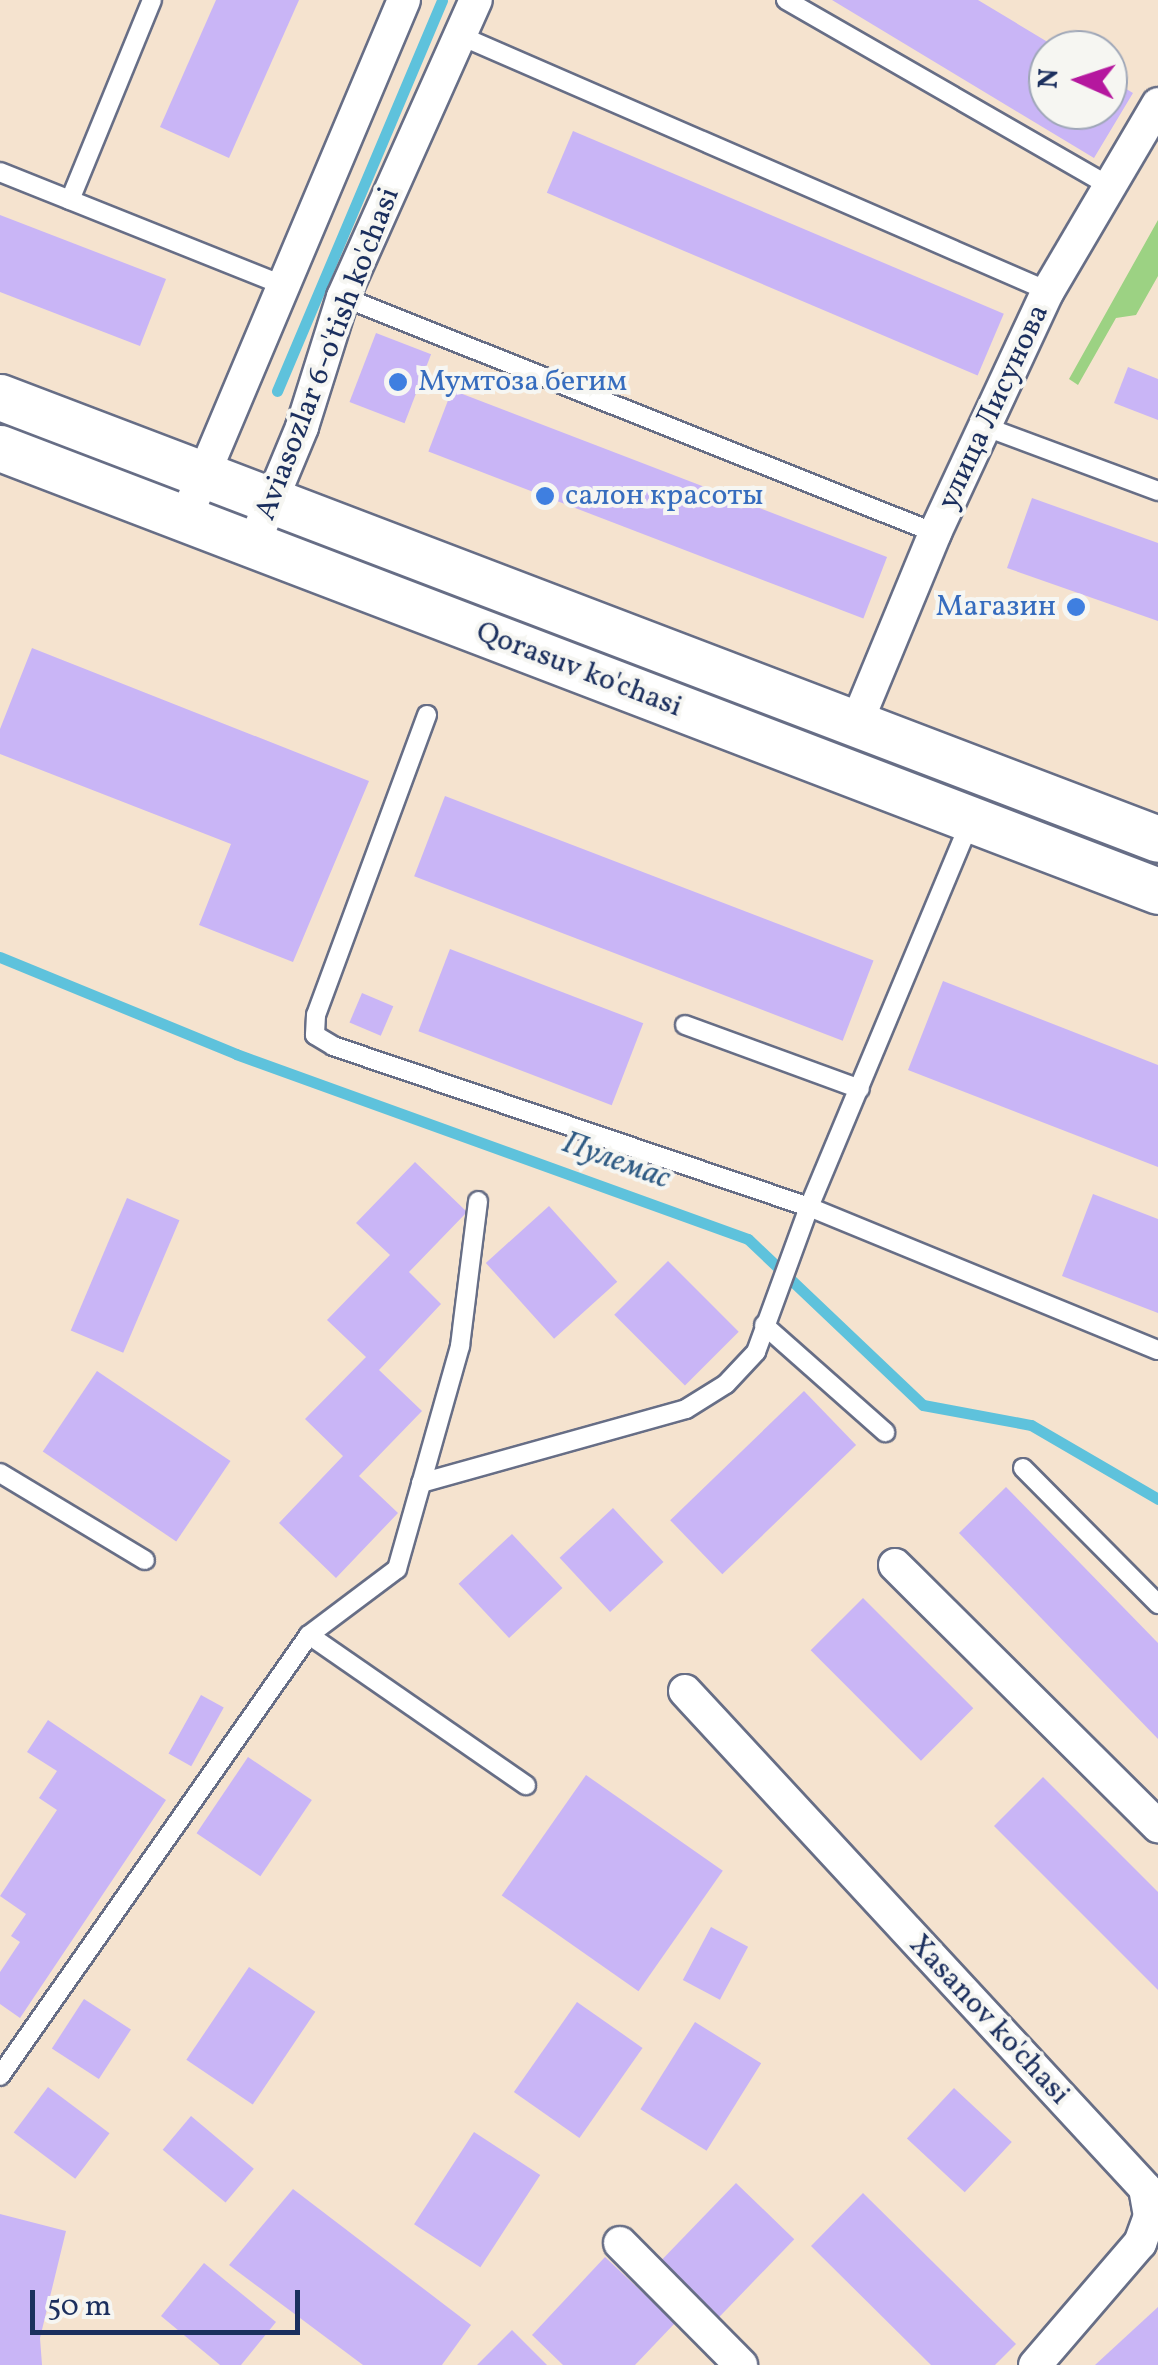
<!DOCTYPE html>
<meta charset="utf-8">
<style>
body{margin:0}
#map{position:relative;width:1158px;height:2365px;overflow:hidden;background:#f5e3cf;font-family:Vollkorn,serif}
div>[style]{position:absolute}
.green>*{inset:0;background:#9cd283}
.stream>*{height:11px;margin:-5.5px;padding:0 5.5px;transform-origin:5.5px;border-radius:5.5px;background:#5ec2dc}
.building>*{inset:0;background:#c9b5f6;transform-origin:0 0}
.roads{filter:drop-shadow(2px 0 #676e86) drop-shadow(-2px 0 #676e86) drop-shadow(0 2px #676e86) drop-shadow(0 -2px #676e86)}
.service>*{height:18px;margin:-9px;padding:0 9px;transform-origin:9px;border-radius:9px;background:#fff}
.minor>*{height:32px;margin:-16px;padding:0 16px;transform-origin:16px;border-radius:16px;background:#fff}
.secondary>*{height:45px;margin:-22.5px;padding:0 22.5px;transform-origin:22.5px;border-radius:22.5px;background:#fff}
.dots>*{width:28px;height:28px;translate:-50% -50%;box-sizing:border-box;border:5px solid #f6f6f2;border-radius:50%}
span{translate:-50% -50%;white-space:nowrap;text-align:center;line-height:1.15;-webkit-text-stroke:8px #f6f6f2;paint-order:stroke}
.street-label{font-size:30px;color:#1b2f5e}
.shop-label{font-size:30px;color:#366cbe}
.left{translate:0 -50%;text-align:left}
.right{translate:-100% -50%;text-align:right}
.water-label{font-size:32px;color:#2f5b84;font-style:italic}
.north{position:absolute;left:1028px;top:30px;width:100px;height:100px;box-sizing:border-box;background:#f6f6f2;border:2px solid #9ea6b7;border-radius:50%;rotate:273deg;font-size:28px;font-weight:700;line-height:40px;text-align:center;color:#1b2f5e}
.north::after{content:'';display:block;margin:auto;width:35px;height:45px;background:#b5179e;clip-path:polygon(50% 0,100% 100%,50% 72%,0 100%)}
.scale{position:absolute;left:30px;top:2290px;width:270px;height:45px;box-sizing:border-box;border:5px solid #1b2f5e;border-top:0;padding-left:12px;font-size:30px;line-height:35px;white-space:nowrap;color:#1b2f5e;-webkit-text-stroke:8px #f6f6f2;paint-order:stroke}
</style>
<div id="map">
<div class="green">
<i style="clip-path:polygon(1158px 220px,1158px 276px,1136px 315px,1116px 318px,1078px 385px,1069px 379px)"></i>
</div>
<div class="stream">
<i style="left:277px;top:391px;width:424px;rotate:-67.1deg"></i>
<i style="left:0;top:957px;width:255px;rotate:22.3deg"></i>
<i style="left:236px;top:1054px;width:544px;rotate:19.87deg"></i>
<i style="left:748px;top:1239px;width:241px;rotate:43.5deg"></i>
<i style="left:923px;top:1405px;width:110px;rotate:10.5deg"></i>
<i style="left:1031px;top:1425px;width:147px;rotate:30.2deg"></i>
</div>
<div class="building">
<i style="clip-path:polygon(216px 0,299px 0,229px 158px,160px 127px)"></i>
<i style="clip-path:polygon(832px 0,978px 0,1061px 50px,1048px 50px,1048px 110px,1108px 110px,1108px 78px,1133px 93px,1094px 158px)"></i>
<i style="left:573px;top:131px;width:468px;height:67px;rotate:23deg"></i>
<i style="clip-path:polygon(0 215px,166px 279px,140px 346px,0 292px)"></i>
<i style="left:376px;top:333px;width:59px;height:74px;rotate:21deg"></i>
<i style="clip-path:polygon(1128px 367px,1158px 379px,1158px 420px,1114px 403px)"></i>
<i style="left:452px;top:390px;width:466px;height:66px;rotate:21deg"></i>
<i style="clip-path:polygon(1032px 498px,1158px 543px,1158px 621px,1007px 568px)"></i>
<i style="clip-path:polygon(32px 648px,369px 781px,293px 962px,199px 925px,231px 844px,0 754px,0 729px)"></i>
<i style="left:445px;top:796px;width:459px;height:86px;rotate:21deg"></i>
<i style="left:450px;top:949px;width:207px;height:88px;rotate:21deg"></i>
<i style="clip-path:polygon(943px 981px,1158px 1065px,1158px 1167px,908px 1070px)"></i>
<i style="left:362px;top:993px;width:34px;height:32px;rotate:23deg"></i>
<i style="clip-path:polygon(415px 1162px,467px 1212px,409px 1272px,441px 1304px,379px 1370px,422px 1411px,359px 1476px,398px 1513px,336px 1578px,279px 1523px,343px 1456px,305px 1419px,366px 1357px,327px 1320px,390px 1255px,356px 1223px)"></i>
<i style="clip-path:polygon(1093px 1194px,1158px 1219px,1158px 1313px,1062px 1276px)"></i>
<i style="left:127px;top:1198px;width:57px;height:144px;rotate:23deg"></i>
<i style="left:549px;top:1206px;width:102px;height:85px;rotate:48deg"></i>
<i style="left:668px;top:1261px;width:100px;height:76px;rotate:45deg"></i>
<i style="left:97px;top:1371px;width:161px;height:97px;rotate:34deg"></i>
<i style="left:804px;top:1391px;width:75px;height:186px;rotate:46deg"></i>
<i style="clip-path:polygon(1006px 1487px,1158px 1643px,1158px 1739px,959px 1533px)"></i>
<i style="left:613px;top:1508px;width:74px;height:73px;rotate:47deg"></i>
<i style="left:512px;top:1534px;width:74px;height:73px;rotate:47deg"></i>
<i style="left:863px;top:1598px;width:156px;height:74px;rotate:45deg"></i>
<i style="left:201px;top:1695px;width:26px;height:67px;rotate:29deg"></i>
<i style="clip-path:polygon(48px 1720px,166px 1800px,20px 2018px,0 2004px,0 1972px,20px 1942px,11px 1936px,26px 1914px,0 1896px,57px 1810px,39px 1798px,57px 1771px,27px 1752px)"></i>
<i style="left:248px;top:1757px;width:77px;height:92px;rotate:34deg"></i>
<i style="left:586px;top:1775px;width:167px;height:147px;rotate:35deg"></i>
<i style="clip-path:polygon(1043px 1777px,1158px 1892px,1158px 1990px,994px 1826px)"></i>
<i style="left:711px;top:1927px;width:42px;height:60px;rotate:28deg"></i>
<i style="left:249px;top:1967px;width:80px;height:112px;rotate:34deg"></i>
<i style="left:84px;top:1999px;width:56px;height:59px;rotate:33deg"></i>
<i style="left:577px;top:2002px;width:80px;height:110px;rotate:35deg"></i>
<i style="left:695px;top:2022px;width:78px;height:103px;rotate:32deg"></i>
<i style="left:48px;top:2087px;width:77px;height:57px;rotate:37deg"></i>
<i style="left:954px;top:2088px;width:79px;height:69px;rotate:43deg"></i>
<i style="left:191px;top:2116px;width:82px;height:44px;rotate:40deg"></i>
<i style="left:474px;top:2132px;width:79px;height:110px;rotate:33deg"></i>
<i style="left:736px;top:2183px;width:81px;height:116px;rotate:44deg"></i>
<i style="clip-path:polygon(293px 2189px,471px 2325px,442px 2365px,363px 2365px,229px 2265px)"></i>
<i style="clip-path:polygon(863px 2193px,1016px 2344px,995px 2365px,931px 2365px,811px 2246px)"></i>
<i style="clip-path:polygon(0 2214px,66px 2231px,40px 2338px,42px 2365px,0 2365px)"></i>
<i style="clip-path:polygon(605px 2257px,675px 2323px,635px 2365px,563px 2365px,532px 2335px)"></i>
<i style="clip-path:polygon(204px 2263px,276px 2322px,241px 2365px,220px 2365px,161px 2316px)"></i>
<i style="clip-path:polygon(1158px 2307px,1158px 2365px,1095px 2365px)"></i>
<i style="clip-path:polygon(512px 2330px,547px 2365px,477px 2365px)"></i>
</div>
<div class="roads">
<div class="service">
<i style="left:786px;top:0;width:371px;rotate:29.9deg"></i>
<i style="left:461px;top:36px;width:640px;rotate:23.48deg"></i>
<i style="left:0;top:172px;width:305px;rotate:21.8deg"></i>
<i style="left:70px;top:200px;width:216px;rotate:-67.7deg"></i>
<i style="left:343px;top:297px;width:637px;rotate:21.73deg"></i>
<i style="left:986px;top:427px;width:184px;rotate:20.4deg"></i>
<i style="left:427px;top:715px;width:320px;rotate:110.3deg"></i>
<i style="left:316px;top:1015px;width:20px;rotate:93deg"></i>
<i style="left:315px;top:1035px;width:21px;rotate:31deg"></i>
<i style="left:333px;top:1046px;width:502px;rotate:18.69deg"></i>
<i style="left:809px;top:1207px;width:420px;rotate:-67.3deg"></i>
<i style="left:685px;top:1025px;width:186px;rotate:20.1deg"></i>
<i style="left:764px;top:1325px;width:162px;rotate:41.5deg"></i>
<i style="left:1023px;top:1468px;width:192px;rotate:45.2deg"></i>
<i style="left:0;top:1473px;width:169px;rotate:31deg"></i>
<i style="left:421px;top:1483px;width:275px;rotate:-15.6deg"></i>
<i style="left:686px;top:1409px;width:47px;rotate:-32deg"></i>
<i style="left:726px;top:1384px;width:44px;rotate:-46.8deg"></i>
<i style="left:756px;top:1352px;width:154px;rotate:-69.9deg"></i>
<i style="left:809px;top:1207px;width:377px;rotate:22.3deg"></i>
<i style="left:309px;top:1635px;width:264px;rotate:34.7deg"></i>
<i style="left:0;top:2076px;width:538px;rotate:-54.98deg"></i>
<i style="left:309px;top:1635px;width:110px;rotate:-36.9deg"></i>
<i style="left:397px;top:1569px;width:232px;rotate:-74.2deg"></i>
<i style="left:460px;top:1346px;width:146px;rotate:-82.9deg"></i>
</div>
<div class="minor">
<i style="left:185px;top:519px;width:563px;rotate:-67.12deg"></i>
<i style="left:253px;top:545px;width:128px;rotate:-67.4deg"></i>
<i style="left:302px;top:427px;width:136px;rotate:-72.5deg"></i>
<i style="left:343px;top:297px;width:325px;rotate:-65.9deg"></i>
<i style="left:856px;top:724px;width:207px;rotate:-67.5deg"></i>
<i style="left:935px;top:533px;width:267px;rotate:-65deg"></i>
<i style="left:1048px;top:291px;width:217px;rotate:-59.5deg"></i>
<i style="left:895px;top:1565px;width:371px;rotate:44.8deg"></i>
<i style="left:685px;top:1691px;width:677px;rotate:47.21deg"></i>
<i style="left:1145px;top:2188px;width:28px;rotate:80deg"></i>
<i style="left:1150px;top:2216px;width:29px;rotate:110deg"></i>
<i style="left:1140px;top:2243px;width:161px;rotate:130.7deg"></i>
<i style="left:620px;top:2243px;width:172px;rotate:45.2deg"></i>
</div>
<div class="secondary">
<i style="left:0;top:397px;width:1239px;rotate:20.89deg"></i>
<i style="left:0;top:448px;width:1240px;rotate:20.93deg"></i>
</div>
</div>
<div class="dots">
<i style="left:398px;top:382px;background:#3f7fe0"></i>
<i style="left:545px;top:496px;background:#3f7fe0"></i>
<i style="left:1076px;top:607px;background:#3f7fe0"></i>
</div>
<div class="street-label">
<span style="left:328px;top:354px;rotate:-69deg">Aviasozlar 6-o'tish ko'chasi</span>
<span style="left:994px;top:407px;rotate:-65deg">улица Лисунова</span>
<span style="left:579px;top:670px;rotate:21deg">Qorasuv ko'chasi</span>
<span style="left:989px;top:2020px;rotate:47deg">Xasanov ko'chasi</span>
</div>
<div class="shop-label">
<span class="left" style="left:418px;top:382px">Мумтоза бегим</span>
<span class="left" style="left:565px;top:496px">салон красоты</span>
<span class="right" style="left:1056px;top:607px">Магазин</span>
</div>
<div class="water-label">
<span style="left:616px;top:1162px;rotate:20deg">Пулемас</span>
</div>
<div class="north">N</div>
<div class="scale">50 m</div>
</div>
